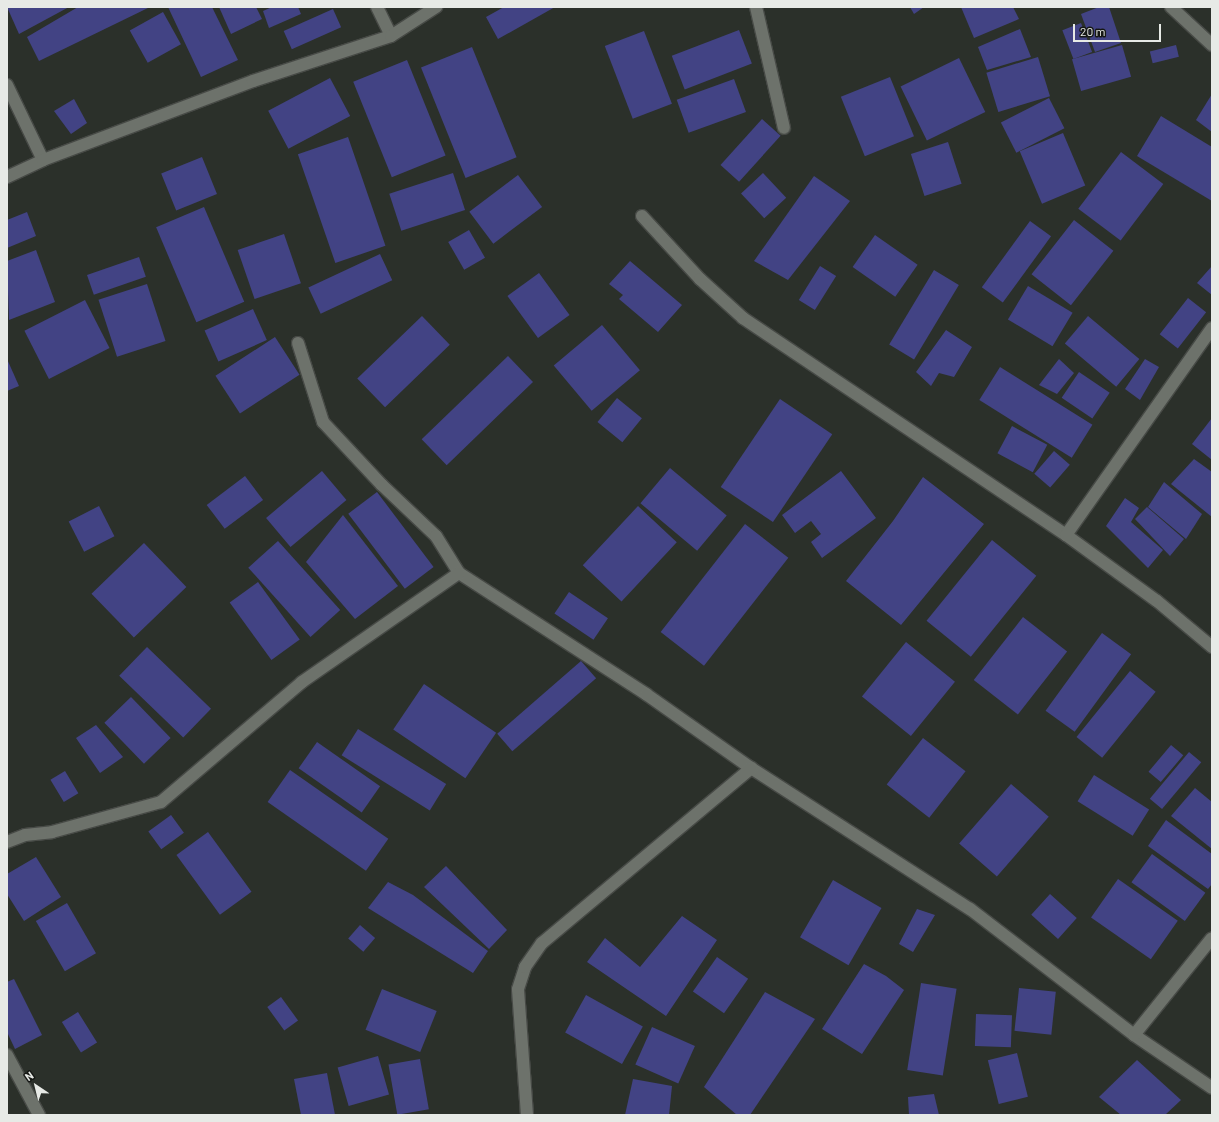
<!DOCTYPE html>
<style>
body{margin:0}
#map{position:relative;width:1219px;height:1122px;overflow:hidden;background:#2b302a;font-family:Barlow,sans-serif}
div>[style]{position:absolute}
.building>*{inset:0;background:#424384;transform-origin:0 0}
.roads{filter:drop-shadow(1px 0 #474a46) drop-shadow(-1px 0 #474a46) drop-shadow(0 1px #474a46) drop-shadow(0 -1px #474a46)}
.minor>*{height:12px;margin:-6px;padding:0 6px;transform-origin:6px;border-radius:6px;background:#6d726b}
span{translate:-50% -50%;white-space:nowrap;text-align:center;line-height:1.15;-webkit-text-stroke:3px #151714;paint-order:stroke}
.frame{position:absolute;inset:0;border:8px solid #e7eae6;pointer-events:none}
.north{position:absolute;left:16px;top:1066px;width:40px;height:40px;-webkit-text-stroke:3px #151714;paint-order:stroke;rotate:325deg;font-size:11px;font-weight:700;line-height:16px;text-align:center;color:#e7eae6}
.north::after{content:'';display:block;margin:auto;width:14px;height:18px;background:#e7eae6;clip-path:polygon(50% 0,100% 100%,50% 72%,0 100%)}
.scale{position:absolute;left:1073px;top:24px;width:88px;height:18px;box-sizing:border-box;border:2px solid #e7eae6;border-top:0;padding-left:5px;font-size:12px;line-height:14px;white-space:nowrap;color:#e7eae6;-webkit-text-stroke:3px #151714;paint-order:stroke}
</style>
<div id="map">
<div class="building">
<i style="clip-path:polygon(7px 7px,69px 7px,19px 34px)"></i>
<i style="clip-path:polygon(78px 7px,150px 7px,39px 61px,27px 37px)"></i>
<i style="clip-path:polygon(168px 7px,212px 7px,238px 60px,201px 77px)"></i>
<i style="clip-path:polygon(219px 7px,256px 7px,262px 19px,231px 34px)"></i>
<i style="clip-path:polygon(272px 7px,298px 7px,301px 14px,269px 28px,263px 11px)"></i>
<i style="clip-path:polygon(504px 7px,555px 7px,498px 39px,486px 17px)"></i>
<i style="clip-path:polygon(910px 7px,924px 7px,914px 14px)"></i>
<i style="clip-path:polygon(961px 7px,1013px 7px,1019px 19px,974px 38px)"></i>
<i style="clip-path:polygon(1099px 7px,1109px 7px,1121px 43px,1095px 52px,1081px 14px)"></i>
<i style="left:333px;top:9px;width:20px;height:54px;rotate:66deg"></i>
<i style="left:163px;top:12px;width:37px;height:38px;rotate:61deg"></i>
<i style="left:1081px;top:23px;width:31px;height:20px;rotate:69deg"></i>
<i style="clip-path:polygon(1020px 29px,1031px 57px,987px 70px,978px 47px)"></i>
<i style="left:739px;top:30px;width:36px;height:72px;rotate:69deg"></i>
<i style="left:644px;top:31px;width:78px;height:42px;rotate:69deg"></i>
<i style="left:1122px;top:45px;width:33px;height:52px;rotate:74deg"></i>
<i style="left:1176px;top:45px;width:12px;height:27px;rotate:76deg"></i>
<i style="left:472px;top:47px;width:119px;height:55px;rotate:68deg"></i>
<i style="left:1038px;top:57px;width:41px;height:54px;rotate:73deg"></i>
<i style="left:959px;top:58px;width:60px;height:65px;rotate:64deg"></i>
<i style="left:407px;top:60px;width:103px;height:58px;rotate:68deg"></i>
<i style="left:890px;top:77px;width:64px;height:53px;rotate:68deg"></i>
<i style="left:330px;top:78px;width:43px;height:70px;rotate:62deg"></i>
<i style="left:734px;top:79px;width:35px;height:61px;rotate:70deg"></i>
<i style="clip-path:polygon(1212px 94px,1212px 132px,1196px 120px)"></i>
<i style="left:1049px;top:98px;width:34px;height:54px;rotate:63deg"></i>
<i style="clip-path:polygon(74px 99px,87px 123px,71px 134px,54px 111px)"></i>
<i style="clip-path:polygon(1161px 116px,1212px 147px,1212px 201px,1137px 156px)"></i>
<i style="left:762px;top:119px;width:25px;height:62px;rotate:42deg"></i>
<i style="left:1063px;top:133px;width:57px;height:47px;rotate:67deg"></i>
<i style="left:348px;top:137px;width:115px;height:53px;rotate:71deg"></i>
<i style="left:948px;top:142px;width:44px;height:39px;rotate:72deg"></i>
<i style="left:1121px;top:152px;width:53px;height:71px;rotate:37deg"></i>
<i style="left:202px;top:157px;width:40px;height:44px;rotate:68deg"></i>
<i style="left:453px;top:173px;width:39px;height:67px;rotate:72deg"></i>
<i style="left:763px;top:173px;width:34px;height:30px;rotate:47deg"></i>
<i style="left:518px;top:175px;width:40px;height:61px;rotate:53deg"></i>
<i style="clip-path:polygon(814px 176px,850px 201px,788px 280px,754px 261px)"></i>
<i style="left:204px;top:207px;width:103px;height:52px;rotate:67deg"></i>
<i style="clip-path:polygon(27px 212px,36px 236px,7px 248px,7px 220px)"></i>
<i style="left:1074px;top:220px;width:50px;height:69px;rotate:38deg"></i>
<i style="left:1030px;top:221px;width:26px;height:82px;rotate:36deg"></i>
<i style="left:469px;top:230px;width:32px;height:24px;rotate:60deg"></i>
<i style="left:284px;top:234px;width:52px;height:49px;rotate:71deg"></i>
<i style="left:875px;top:235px;width:52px;height:39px;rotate:35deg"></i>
<i style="clip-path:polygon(36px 250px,55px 302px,9px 320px,7px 261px)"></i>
<i style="left:380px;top:254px;width:29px;height:79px;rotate:65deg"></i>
<i style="left:139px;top:257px;width:21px;height:55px;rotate:71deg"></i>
<i style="clip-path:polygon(630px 261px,682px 305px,658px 332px,619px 299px,623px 295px,609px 284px)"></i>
<i style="left:820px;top:266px;width:19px;height:40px;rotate:32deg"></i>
<i style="clip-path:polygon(1212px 266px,1212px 295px,1197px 283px)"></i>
<i style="left:934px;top:270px;width:29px;height:87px;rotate:31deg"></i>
<i style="left:539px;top:273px;width:52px;height:39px;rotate:54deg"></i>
<i style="left:147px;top:284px;width:60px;height:51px;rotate:72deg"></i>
<i style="left:1028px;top:286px;width:52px;height:39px;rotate:31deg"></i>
<i style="left:1188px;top:298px;width:23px;height:46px;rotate:38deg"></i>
<i style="left:85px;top:300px;width:54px;height:68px;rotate:63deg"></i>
<i style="left:253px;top:309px;width:34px;height:53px;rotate:66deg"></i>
<i style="left:422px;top:316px;width:40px;height:90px;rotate:46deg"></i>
<i style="left:1088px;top:316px;width:67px;height:36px;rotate:40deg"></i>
<i style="left:602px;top:325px;width:59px;height:63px;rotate:50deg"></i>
<i style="clip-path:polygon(946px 330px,972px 347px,954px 377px,939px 373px,931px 386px,916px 372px)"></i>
<i style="left:275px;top:337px;width:45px;height:71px;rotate:57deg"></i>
<i style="left:508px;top:356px;width:36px;height:120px;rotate:46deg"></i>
<i style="clip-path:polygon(7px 359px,19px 386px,7px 391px)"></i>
<i style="clip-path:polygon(1059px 359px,1074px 373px,1057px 394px,1039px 385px)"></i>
<i style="clip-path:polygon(1145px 359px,1159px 367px,1140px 400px,1125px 389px)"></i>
<i style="left:1000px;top:367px;width:109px;height:39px;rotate:32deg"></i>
<i style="left:1079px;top:372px;width:37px;height:31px;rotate:34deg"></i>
<i style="left:617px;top:398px;width:32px;height:31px;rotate:39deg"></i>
<i style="left:780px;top:399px;width:63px;height:106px;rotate:34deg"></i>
<i style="clip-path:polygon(1212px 418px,1212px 460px,1192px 444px)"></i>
<i style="left:1012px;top:426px;width:40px;height:31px;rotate:28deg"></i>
<i style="left:1054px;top:451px;width:21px;height:30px;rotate:41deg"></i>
<i style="clip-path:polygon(1194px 459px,1212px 472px,1212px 517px,1171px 484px)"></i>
<i style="left:670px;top:468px;width:74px;height:46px;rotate:40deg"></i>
<i style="left:322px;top:471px;width:38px;height:73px;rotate:50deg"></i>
<i style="clip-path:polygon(841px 471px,876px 518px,822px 558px,811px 542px,821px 534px,811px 521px,795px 533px,782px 515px)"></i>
<i style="left:245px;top:476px;width:30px;height:48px;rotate:53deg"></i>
<i style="clip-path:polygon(923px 477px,984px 524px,901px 625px,846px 581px,893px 521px)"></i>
<i style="clip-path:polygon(1164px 482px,1202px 514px,1186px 539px,1148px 507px)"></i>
<i style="left:377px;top:492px;width:94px;height:36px;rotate:53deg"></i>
<i style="clip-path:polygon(1125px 498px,1139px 508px,1131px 522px,1163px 550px,1148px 568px,1106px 526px)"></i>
<i style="left:99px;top:506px;width:34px;height:34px;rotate:63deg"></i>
<i style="left:638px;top:506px;width:53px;height:81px;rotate:43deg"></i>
<i style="clip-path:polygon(1147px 507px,1184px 539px,1170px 556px,1135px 519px)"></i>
<i style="clip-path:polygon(343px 515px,398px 586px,355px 619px,306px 562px)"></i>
<i style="left:745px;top:524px;width:55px;height:137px;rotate:38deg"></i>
<i style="left:992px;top:540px;width:57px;height:104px;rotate:39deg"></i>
<i style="left:278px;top:541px;width:93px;height:40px;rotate:48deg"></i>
<i style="left:144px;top:543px;width:61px;height:73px;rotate:46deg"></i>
<i style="left:258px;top:582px;width:71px;height:35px;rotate:54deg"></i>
<i style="left:569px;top:592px;width:47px;height:26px;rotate:34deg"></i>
<i style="left:1023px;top:617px;width:56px;height:80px;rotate:38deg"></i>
<i style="left:1102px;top:633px;width:36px;height:96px;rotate:36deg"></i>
<i style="left:906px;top:642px;width:63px;height:70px;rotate:39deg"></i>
<i style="left:147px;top:647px;width:89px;height:40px;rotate:44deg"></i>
<i style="left:581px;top:661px;width:23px;height:111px;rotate:49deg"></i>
<i style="left:1130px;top:671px;width:33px;height:85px;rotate:39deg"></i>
<i style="left:424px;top:684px;width:87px;height:55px;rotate:34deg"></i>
<i style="left:131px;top:697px;width:57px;height:37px;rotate:46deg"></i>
<i style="clip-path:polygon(96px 725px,123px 757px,100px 773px,76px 738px)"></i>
<i style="left:358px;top:729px;width:104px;height:31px;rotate:32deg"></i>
<i style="left:923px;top:738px;width:54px;height:59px;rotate:38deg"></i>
<i style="left:317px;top:742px;width:77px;height:32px;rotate:35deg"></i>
<i style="left:1171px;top:745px;width:16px;height:35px;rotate:40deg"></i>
<i style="left:1189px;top:752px;width:16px;height:61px;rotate:40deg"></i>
<i style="left:290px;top:770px;width:120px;height:39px;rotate:35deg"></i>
<i style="left:65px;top:771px;width:26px;height:17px;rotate:59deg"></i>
<i style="left:1094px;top:775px;width:65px;height:31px;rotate:32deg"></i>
<i style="left:1011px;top:784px;width:50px;height:79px;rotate:41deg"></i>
<i style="clip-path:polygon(1195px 788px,1212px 802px,1212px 849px,1171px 816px)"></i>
<i style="left:171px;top:815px;width:22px;height:28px;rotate:54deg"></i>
<i style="clip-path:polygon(1166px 820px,1212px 854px,1212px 884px,1208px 889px,1148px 846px)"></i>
<i style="left:208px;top:832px;width:74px;height:39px;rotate:54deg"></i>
<i style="left:1152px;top:854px;width:66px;height:35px;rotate:36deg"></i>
<i style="clip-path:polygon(36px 857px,61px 897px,24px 921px,7px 894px,7px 874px)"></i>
<i style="clip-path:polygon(446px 866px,507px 930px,489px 949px,424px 887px)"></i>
<i style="left:1118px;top:879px;width:73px;height:47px;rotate:35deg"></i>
<i style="left:833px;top:880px;width:56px;height:66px;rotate:30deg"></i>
<i style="clip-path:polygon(388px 882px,413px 895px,488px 951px,473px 973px,368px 908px)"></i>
<i style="left:1050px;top:894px;width:36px;height:28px;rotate:42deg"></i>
<i style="left:67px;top:903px;width:58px;height:36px;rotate:60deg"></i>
<i style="clip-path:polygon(917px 909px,935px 915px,913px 952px,899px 944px)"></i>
<i style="clip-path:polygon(682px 916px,717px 940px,666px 1016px,587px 962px,605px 938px,640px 967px)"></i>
<i style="left:360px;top:925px;width:20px;height:18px;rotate:41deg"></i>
<i style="left:717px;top:957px;width:38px;height:42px;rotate:35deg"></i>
<i style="clip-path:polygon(864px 964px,886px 976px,904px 990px,862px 1054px,822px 1029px)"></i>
<i style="clip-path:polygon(14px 979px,42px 1035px,15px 1049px,7px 1032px,7px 982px)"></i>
<i style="left:921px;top:983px;width:36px;height:88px;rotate:9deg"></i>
<i style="left:1019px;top:988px;width:37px;height:43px;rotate:6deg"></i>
<i style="left:382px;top:989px;width:59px;height:44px;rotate:22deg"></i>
<i style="clip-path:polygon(765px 992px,815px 1019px,750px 1115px,737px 1115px,704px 1087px)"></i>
<i style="left:586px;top:995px;width:65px;height:43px;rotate:29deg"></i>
<i style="left:281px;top:997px;width:29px;height:17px;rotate:54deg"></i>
<i style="left:78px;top:1012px;width:36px;height:19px;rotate:58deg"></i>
<i style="left:976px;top:1014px;width:36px;height:32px;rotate:2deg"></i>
<i style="left:652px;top:1027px;width:47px;height:41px;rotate:24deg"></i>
<i style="left:1017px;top:1053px;width:45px;height:30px;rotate:76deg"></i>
<i style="left:378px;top:1056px;width:40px;height:42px;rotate:74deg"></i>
<i style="left:420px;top:1059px;width:51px;height:32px;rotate:80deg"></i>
<i style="clip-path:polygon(1137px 1060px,1181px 1100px,1165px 1115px,1121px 1115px,1099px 1097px)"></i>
<i style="clip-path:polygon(327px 1073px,335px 1115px,301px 1115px,294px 1079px)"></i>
<i style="clip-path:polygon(633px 1079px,672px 1086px,669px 1115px,625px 1115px)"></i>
<i style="clip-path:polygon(934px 1094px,939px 1115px,909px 1115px,908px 1097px)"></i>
</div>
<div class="roads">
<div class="minor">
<i style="left:377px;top:7px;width:32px;rotate:64deg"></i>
<i style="left:756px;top:7px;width:124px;rotate:77deg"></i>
<i style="left:1171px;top:7px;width:56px;rotate:42.8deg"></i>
<i style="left:7px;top:85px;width:83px;rotate:64.4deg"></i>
<i style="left:7px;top:177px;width:40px;rotate:-25deg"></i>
<i style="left:43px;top:160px;width:224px;rotate:-20.6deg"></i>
<i style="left:253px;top:81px;width:145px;rotate:-18.1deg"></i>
<i style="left:391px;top:36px;width:54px;rotate:-32.8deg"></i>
<i style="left:642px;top:216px;width:86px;rotate:47.4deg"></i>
<i style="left:700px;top:279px;width:58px;rotate:42.2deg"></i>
<i style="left:743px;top:318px;width:389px;rotate:33.9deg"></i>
<i style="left:1066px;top:535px;width:112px;rotate:36deg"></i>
<i style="left:1157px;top:601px;width:72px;rotate:39.9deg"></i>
<i style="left:298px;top:343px;width:83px;rotate:72.4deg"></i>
<i style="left:323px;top:422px;width:86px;rotate:46.9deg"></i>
<i style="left:382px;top:485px;width:74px;rotate:43.4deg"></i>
<i style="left:436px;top:536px;width:44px;rotate:58.1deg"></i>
<i style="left:459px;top:573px;width:223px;rotate:32.9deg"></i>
<i style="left:646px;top:694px;width:128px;rotate:35.2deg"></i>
<i style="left:751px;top:768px;width:260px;rotate:32.8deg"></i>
<i style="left:970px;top:909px;width:207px;rotate:37.5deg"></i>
<i style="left:1134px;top:1035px;width:94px;rotate:34.2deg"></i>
<i style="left:1066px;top:535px;width:253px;rotate:-54.8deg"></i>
<i style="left:7px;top:842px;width:19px;rotate:-21deg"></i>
<i style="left:25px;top:835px;width:27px;rotate:-6deg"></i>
<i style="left:52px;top:832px;width:113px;rotate:-15.4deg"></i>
<i style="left:161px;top:802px;width:185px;rotate:-40.4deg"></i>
<i style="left:302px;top:682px;width:191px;rotate:-34.8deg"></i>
<i style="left:1134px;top:1035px;width:124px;rotate:-51.2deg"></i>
<i style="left:7px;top:1055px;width:68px;rotate:61.9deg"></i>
<i style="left:527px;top:1115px;width:126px;rotate:-94.1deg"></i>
<i style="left:518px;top:989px;width:23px;rotate:-72deg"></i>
<i style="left:525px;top:967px;width:29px;rotate:-55deg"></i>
<i style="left:542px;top:943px;width:273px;rotate:-39.9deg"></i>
</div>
</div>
<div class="frame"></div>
<div class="north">N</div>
<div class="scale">20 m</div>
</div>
